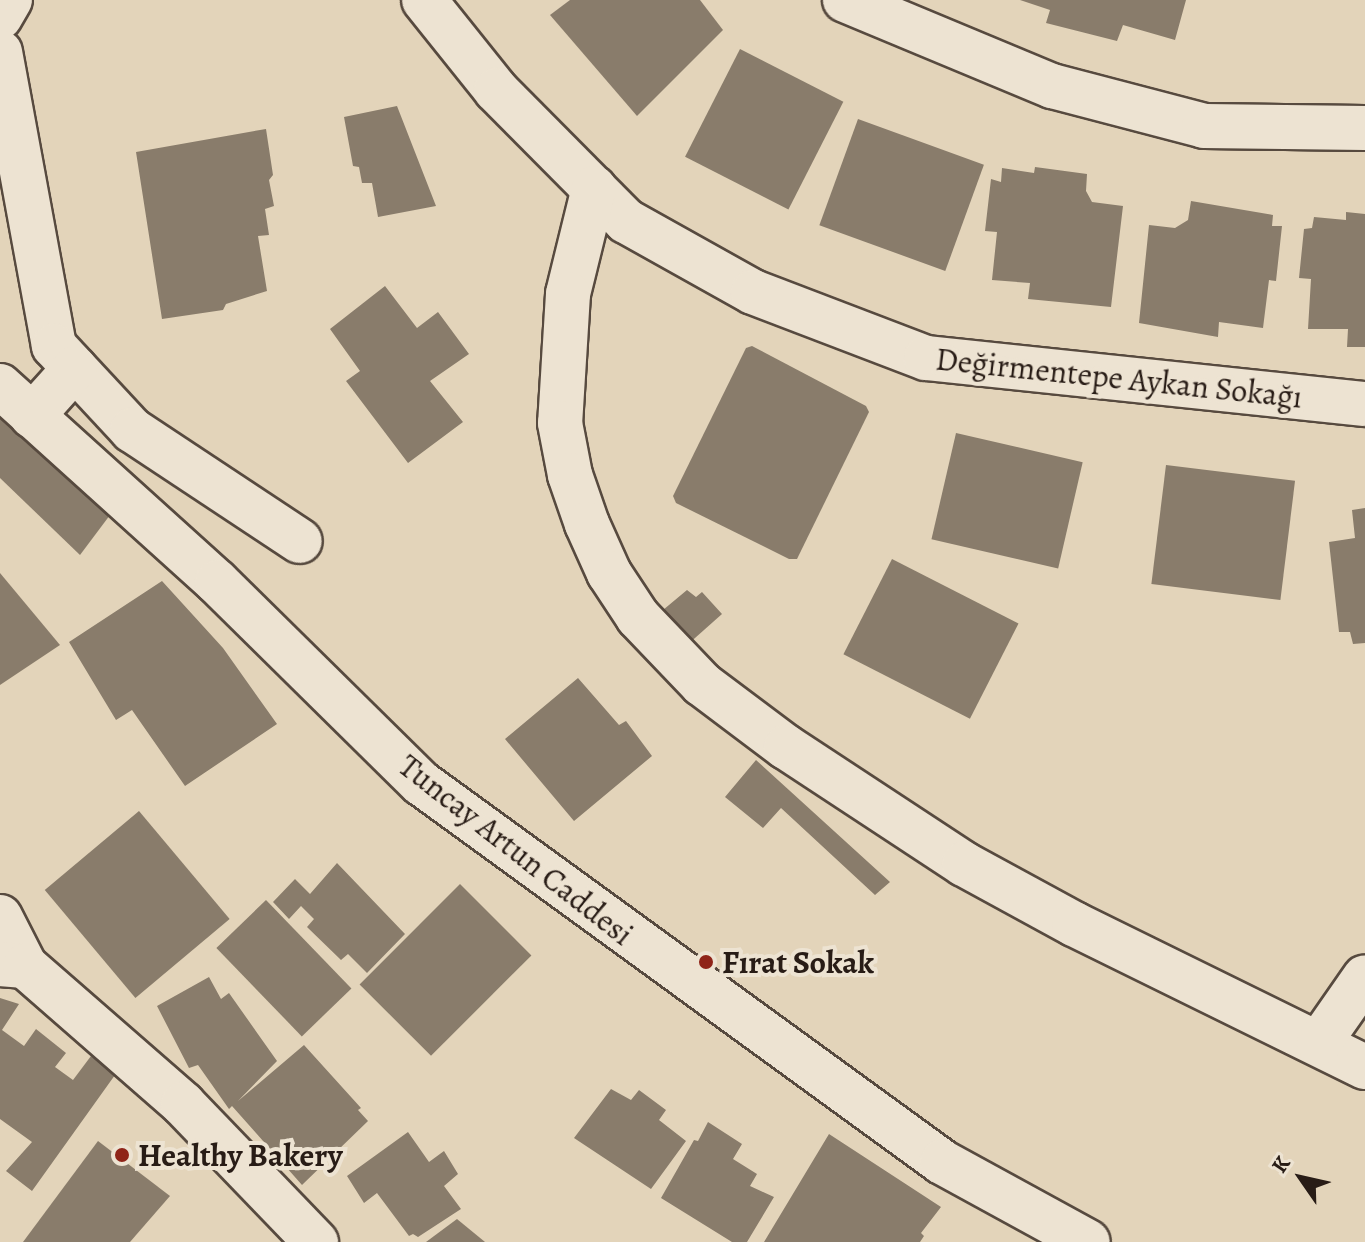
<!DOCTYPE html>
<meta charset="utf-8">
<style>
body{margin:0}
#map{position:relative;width:1365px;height:1242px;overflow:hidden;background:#e3d4ba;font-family:Alegreya,serif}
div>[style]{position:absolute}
.building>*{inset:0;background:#897c6b;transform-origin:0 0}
.roads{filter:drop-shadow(2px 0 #574a3f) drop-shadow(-2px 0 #574a3f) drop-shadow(0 2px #574a3f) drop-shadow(0 -2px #574a3f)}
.minor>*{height:44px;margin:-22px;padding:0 22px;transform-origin:22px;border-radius:22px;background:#ede3d2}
.tertiary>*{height:44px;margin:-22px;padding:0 22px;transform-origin:22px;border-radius:22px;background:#ede3d2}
.dots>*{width:22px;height:22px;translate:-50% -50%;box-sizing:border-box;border:4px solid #ede3d2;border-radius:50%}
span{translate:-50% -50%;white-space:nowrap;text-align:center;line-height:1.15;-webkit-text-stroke:8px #ede3d2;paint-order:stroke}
.street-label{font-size:32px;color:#281c16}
.poi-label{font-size:32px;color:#281c16;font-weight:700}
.left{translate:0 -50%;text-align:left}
.north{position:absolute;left:1261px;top:1138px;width:80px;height:80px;-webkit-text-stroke:6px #ede3d2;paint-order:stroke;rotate:304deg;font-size:22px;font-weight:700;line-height:32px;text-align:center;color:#281c16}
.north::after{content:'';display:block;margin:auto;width:28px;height:36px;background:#281c16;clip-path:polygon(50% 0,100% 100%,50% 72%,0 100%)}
</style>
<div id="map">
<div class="building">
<i style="clip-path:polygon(570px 0,700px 0,723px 30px,637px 116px,550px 15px)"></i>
<i style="clip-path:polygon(1020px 0,1186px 0,1175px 40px,1123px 25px,1117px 41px,1046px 23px,1050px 10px)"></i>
<i style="left:740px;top:49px;width:116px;height:121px;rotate:27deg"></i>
<i style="clip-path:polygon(397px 106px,436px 206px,378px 217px,372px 183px,362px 183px,359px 167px,353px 166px,344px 117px)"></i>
<i style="left:858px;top:119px;width:134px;height:113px;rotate:20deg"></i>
<i style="clip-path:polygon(266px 129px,273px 175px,269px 180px,274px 206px,265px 209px,269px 235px,258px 236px,267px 291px,226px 304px,223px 310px,162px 319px,136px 152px)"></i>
<i style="clip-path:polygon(1035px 167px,1087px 174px,1086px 191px,1092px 202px,1123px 206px,1111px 307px,1028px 299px,1030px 283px,992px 280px,997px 232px,985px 231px,991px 179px,1001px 182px,1002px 168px,1034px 173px)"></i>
<i style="clip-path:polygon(1191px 201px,1273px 215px,1272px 226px,1282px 226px,1276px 281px,1269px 280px,1263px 328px,1219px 322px,1218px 337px,1139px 323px,1149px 225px,1175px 228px,1188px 220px)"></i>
<i style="clip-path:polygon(1346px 212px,1365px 214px,1365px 347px,1347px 347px,1348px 329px,1308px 329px,1311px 279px,1299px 278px,1304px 229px,1312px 228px,1314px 217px,1346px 220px)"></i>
<i style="clip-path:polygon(385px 286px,417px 328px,438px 312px,469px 354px,430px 381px,463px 422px,408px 463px,346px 381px,360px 371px,330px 329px)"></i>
<i style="clip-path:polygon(752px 346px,866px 406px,869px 412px,797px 559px,789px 559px,676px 503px,673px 496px,746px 348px)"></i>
<i style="clip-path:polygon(0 400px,119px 503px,80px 555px,0 478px)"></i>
<i style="left:956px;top:433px;width:130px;height:109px;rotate:13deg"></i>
<i style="left:1166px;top:465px;width:130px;height:120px;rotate:7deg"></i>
<i style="clip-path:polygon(1365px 508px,1365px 643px,1353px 644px,1350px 632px,1339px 632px,1329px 542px,1355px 538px,1352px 510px)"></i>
<i style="left:892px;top:559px;width:142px;height:107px;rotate:27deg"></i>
<i style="clip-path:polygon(0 573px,60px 645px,0 685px)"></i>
<i style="clip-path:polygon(162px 581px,223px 648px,277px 724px,185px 786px,132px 710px,116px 720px,69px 642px)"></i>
<i style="clip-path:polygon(687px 590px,696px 597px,702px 592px,722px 614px,686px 646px,663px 610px)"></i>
<i style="clip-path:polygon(578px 678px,619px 725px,626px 721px,652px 756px,574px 821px,505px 739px)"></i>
<i style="clip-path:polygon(756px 760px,890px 882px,875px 895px,781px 808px,763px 828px,725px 797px)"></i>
<i style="left:139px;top:811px;width:141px;height:123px;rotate:50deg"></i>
<i style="clip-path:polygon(337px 863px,405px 934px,367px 973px,348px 954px,341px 960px,307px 927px,314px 919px,301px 906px,289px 919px,273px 902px,295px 879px,310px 894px)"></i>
<i style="left:460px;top:884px;width:101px;height:142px;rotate:45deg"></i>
<i style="left:266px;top:900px;width:123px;height:69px;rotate:46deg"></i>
<i style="clip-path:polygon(209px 977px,221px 999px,229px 993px,277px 1061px,238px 1101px,304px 1045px,361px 1108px,358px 1110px,368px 1121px,302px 1185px,232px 1106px,229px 1109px,198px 1065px,189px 1068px,157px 1006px)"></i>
<i style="clip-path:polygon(0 998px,19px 1004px,2px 1030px,24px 1046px,36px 1029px,66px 1053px,55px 1067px,73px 1080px,91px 1056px,115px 1075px,32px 1191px,6px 1171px,32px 1142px,0 1119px)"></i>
<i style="clip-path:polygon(611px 1089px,631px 1100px,639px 1090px,666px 1110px,659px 1120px,686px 1141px,651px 1189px,574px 1138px)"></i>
<i style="clip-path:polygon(708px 1122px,742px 1144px,733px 1159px,757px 1174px,750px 1186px,774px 1197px,747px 1242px,732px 1242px,661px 1198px,694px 1140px,698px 1141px)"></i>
<i style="clip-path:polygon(408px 1132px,429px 1162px,444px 1151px,458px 1174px,444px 1186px,461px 1209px,418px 1237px,413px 1234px,409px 1236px,377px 1193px,364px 1203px,347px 1176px)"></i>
<i style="clip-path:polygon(829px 1134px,941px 1207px,921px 1233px,924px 1236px,920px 1242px,764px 1242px)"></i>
<i style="clip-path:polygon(98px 1141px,170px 1196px,130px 1242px,23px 1242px)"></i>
<i style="clip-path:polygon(457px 1219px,485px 1242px,426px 1242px)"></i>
</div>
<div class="roads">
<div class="minor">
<i style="left:424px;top:0;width:115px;rotate:51.3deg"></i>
<i style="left:496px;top:90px;width:185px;rotate:45.2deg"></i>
<i style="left:626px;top:221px;width:145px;rotate:29.2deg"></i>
<i style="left:753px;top:292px;width:185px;rotate:20.9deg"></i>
<i style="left:926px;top:358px;width:441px;rotate:6deg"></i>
<i style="left:845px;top:0;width:224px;rotate:22.6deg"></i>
<i style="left:1052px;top:86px;width:157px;rotate:14.7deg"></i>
<i style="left:1204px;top:126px;width:161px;rotate:0.7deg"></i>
<i style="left:0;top:17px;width:20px;rotate:-60deg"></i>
<i style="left:0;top:52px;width:299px;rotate:79.6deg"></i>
<i style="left:54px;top:346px;width:115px;rotate:47.1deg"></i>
<i style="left:132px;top:430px;width:201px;rotate:33.5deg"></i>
<i style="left:594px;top:188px;width:109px;rotate:103.8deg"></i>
<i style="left:568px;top:294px;width:129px;rotate:93.5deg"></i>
<i style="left:560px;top:423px;width:53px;rotate:79.1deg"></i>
<i style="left:570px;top:475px;width:52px;rotate:70.9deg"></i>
<i style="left:587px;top:524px;width:54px;rotate:65.8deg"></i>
<i style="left:609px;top:573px;width:53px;rotate:56.6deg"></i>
<i style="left:638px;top:617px;width:93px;rotate:46.3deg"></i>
<i style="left:702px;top:684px;width:105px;rotate:36.9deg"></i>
<i style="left:786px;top:747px;width:213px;rotate:33.3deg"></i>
<i style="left:964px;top:864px;width:125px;rotate:28.6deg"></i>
<i style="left:1074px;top:924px;width:324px;rotate:26.2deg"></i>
<i style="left:32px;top:416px;width:64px;rotate:-48.1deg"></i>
<i style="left:0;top:917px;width:55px;rotate:63deg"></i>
<i style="left:0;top:964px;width:25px;rotate:5deg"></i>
<i style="left:25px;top:966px;width:210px;rotate:41.1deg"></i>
<i style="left:183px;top:1104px;width:192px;rotate:46.1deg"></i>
<i style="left:1319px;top:1043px;width:80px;rotate:-55.1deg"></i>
</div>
<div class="tertiary">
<i style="left:0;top:386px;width:292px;rotate:42.1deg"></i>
<i style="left:217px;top:582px;width:286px;rotate:44.6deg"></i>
<i style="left:421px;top:783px;width:644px;rotate:36.03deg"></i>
<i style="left:942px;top:1162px;width:166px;rotate:28.7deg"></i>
</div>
</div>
<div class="dots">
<i style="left:706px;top:962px;background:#8f2418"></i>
<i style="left:122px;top:1155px;background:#8f2418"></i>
</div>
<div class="street-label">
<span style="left:1119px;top:378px;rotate:6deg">Değirmentepe Aykan Sokağı</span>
<span style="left:516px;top:850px;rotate:38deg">Tuncay Artun Caddesi</span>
</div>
<div class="poi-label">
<span class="left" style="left:722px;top:962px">Fırat Sokak</span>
<span class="left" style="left:138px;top:1155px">Healthy Bakery</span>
</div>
<div class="north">K</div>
</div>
